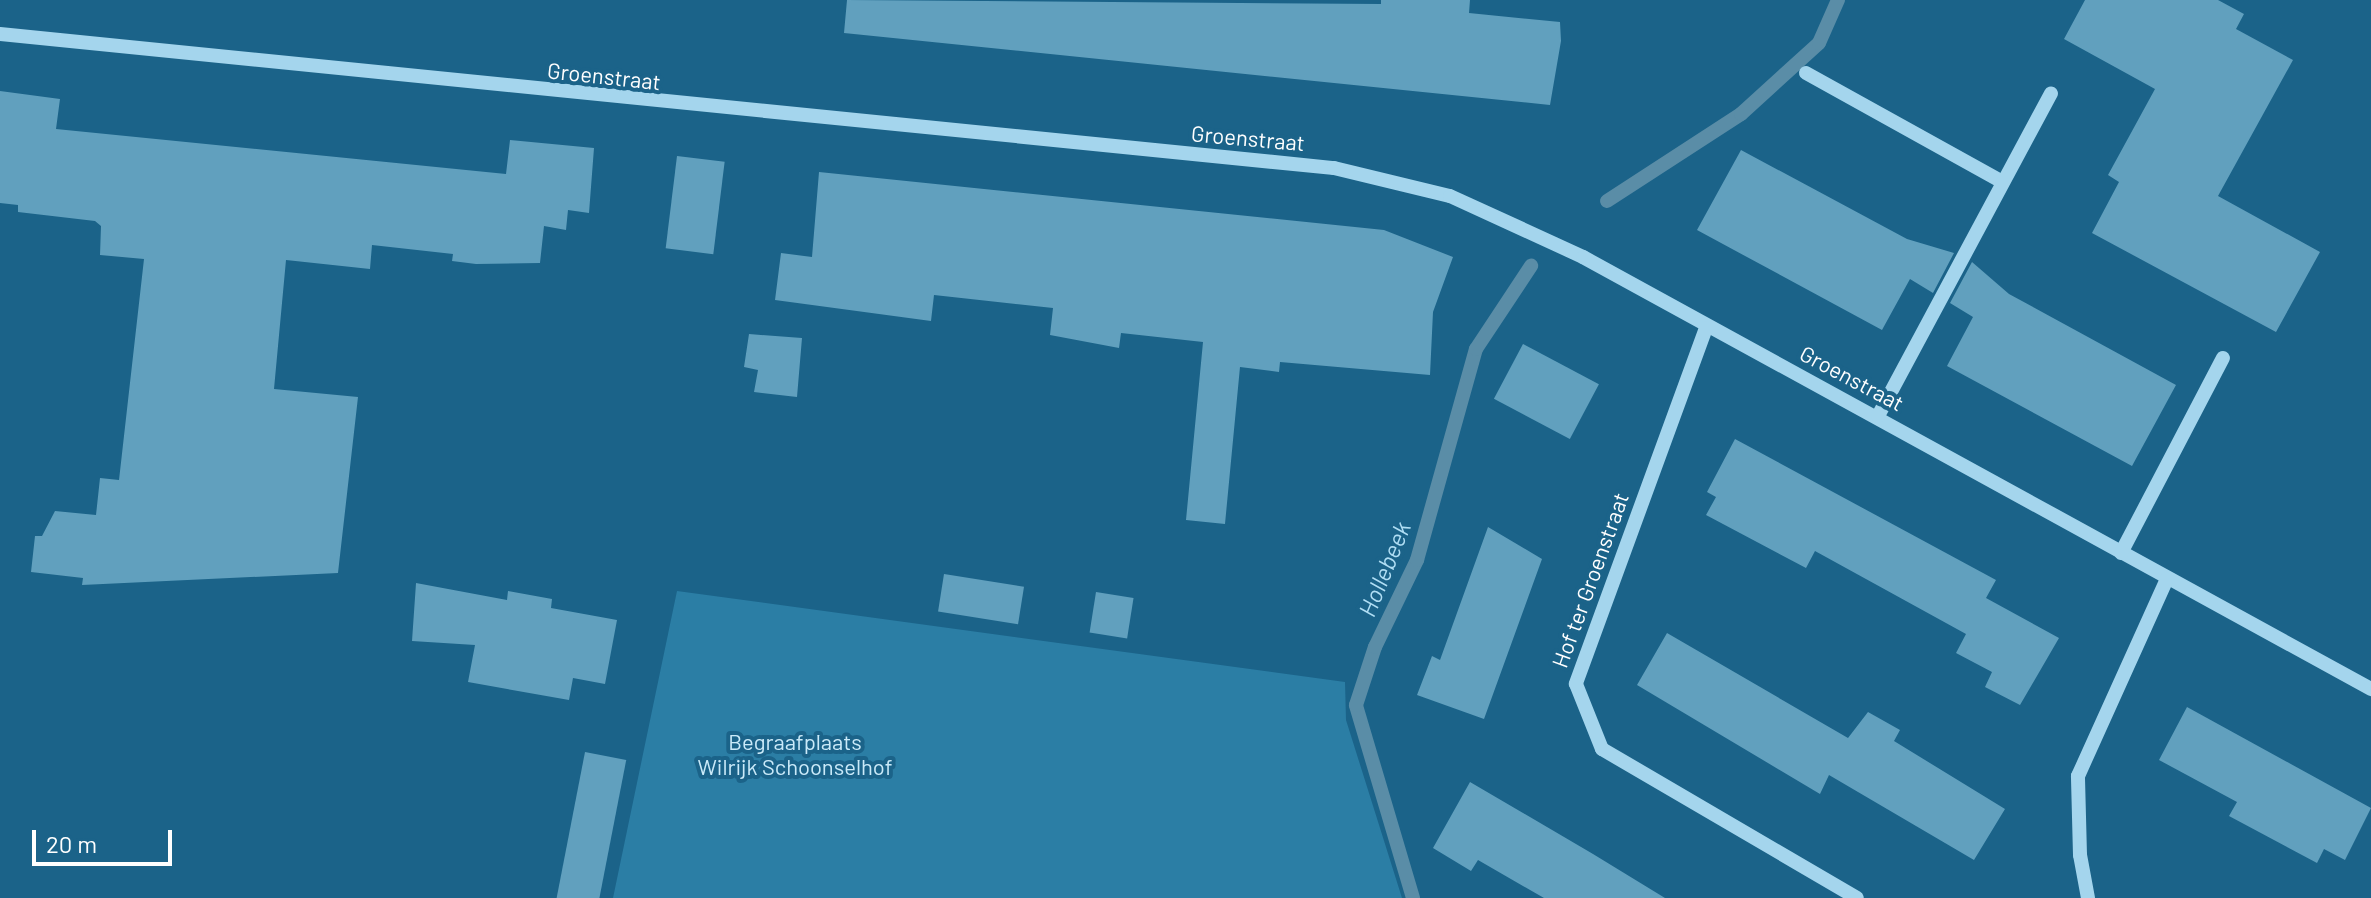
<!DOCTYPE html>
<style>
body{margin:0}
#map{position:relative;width:2371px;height:898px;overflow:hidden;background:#1b6389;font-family:Barlow,sans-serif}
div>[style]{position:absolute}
.green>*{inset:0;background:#2b7ea5}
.stream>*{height:14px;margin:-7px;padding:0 7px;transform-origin:7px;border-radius:7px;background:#5a8da7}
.building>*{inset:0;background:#61a0be;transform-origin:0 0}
.minor>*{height:14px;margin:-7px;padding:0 7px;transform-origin:7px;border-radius:7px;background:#a4d5ed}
span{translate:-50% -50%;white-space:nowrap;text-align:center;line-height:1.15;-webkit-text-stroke:8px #1b6389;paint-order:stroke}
.street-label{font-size:22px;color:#fff}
.park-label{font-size:22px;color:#caeaf9}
.water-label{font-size:24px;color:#b0def4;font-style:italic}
.scale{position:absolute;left:32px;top:830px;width:140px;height:36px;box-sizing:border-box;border:4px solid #fff;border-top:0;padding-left:10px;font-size:24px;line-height:28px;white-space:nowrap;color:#fff;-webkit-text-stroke:6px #1b6389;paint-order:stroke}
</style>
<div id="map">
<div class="green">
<i style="clip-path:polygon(677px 591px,1345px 682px,1346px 720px,1402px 898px,613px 898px)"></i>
</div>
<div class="stream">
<i style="left:1607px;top:201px;width:160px;rotate:-33deg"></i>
<i style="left:1741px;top:114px;width:105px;rotate:-42.3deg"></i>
<i style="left:1819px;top:43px;width:47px;rotate:-66.2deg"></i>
<i style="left:1413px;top:898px;width:201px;rotate:-106.5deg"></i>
<i style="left:1356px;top:705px;width:61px;rotate:-71.9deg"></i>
<i style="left:1375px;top:647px;width:97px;rotate:-64.2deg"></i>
<i style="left:1417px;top:560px;width:219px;rotate:-74.4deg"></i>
<i style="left:1476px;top:349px;width:100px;rotate:-56.5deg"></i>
</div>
<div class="building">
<i style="clip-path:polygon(847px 0,1381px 4px,1381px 0,1470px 0,1469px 13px,1560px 22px,1561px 41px,1550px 105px,844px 33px)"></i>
<i style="clip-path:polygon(2085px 0,2218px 0,2244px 14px,2236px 29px,2293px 60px,2218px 196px,2320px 252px,2276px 332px,2092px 233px,2119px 182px,2108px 175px,2155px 89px,2064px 39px)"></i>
<i style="clip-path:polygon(0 91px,60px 99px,56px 129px,506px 174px,510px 140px,594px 148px,589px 213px,568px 210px,566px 230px,544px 226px,540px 263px,476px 264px,452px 261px,453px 254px,372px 245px,370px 269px,286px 260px,274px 389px,358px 397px,338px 573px,82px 585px,83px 578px,31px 572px,35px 536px,42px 536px,55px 511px,96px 515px,100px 478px,119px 480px,144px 259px,100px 255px,101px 226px,95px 221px,18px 212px,18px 205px,0 203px)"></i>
<i style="clip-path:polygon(1741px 150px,1907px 239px,1954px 253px,1933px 293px,1910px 279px,1882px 330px,1697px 230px)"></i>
<i style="left:677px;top:156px;width:48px;height:93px;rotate:7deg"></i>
<i style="clip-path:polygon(819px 172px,1384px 230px,1453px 257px,1433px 312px,1430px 375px,1280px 362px,1279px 372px,1240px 367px,1225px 524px,1186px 520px,1203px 342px,1121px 333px,1119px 348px,1050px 335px,1053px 308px,934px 295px,931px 321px,775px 300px,781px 253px,812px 257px)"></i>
<i style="clip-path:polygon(1972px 262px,2009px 294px,2176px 385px,2132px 466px,1947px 366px,1973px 317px,1950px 303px)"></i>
<i style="clip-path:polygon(749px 334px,802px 338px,797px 397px,754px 392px,758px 370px,744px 367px)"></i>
<i style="left:1523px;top:344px;width:86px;height:62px;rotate:28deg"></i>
<i style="clip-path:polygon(1735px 439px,1996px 580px,1986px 598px,2059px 638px,2020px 705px,1985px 687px,1992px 672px,1956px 653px,1966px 634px,1815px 551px,1806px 568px,1706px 515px,1716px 497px,1707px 492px)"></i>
<i style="clip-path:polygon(1488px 527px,1542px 559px,1484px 719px,1417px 695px,1432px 656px,1440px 660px)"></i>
<i style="left:944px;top:574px;width:81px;height:38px;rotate:9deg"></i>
<i style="clip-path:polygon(416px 583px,507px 600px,508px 591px,552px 599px,551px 608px,617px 620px,605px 684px,573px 678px,569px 700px,468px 682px,475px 645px,412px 641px)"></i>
<i style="left:1096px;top:592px;width:38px;height:41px;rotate:9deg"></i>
<i style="clip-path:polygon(1667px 633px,1848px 738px,1868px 712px,1900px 730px,1894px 741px,2005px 809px,1974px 860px,1829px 775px,1820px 794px,1637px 685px)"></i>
<i style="clip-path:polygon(2187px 707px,2371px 808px,2345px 860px,2324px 849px,2317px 863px,2229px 816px,2237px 802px,2159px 760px)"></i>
<i style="left:585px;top:752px;width:42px;height:149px;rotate:11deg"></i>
<i style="clip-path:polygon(1470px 782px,1593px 854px,1665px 898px,1544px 898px,1478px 860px,1471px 871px,1433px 848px)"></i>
</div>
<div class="minor">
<i style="left:0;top:34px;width:1341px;rotate:5.74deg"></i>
<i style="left:1334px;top:168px;width:119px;rotate:13.6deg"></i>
<i style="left:1450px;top:196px;width:146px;rotate:24.6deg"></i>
<i style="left:1583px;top:257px;width:899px;rotate:28.73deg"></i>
<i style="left:1806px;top:73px;width:225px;rotate:29deg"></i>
<i style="left:1706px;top:328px;width:379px;rotate:110.1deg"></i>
<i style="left:1576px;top:684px;width:70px;rotate:68.2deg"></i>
<i style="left:1602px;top:749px;width:295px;rotate:30.3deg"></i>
<i style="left:1878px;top:416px;width:366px;rotate:-61.8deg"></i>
<i style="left:2121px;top:553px;width:220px;rotate:-62.4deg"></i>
<i style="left:2088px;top:898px;width:44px;rotate:-100.5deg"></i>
<i style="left:2080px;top:855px;width:79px;rotate:-91.5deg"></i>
<i style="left:2078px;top:776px;width:216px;rotate:-65.7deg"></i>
</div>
<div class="street-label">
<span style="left:604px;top:76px;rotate:6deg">Groenstraat</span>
<span style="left:1248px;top:138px;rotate:5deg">Groenstraat</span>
<span style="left:1852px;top:378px;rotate:28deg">Groenstraat</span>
<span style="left:1590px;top:580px;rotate:-70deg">Hof ter Groenstraat</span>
</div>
<div class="park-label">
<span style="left:795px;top:754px">Begraafplaats<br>Wilrijk Schoonselhof</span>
</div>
<div class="water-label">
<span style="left:1384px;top:569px;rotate:-68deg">Hollebeek</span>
</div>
<div class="scale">20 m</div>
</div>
